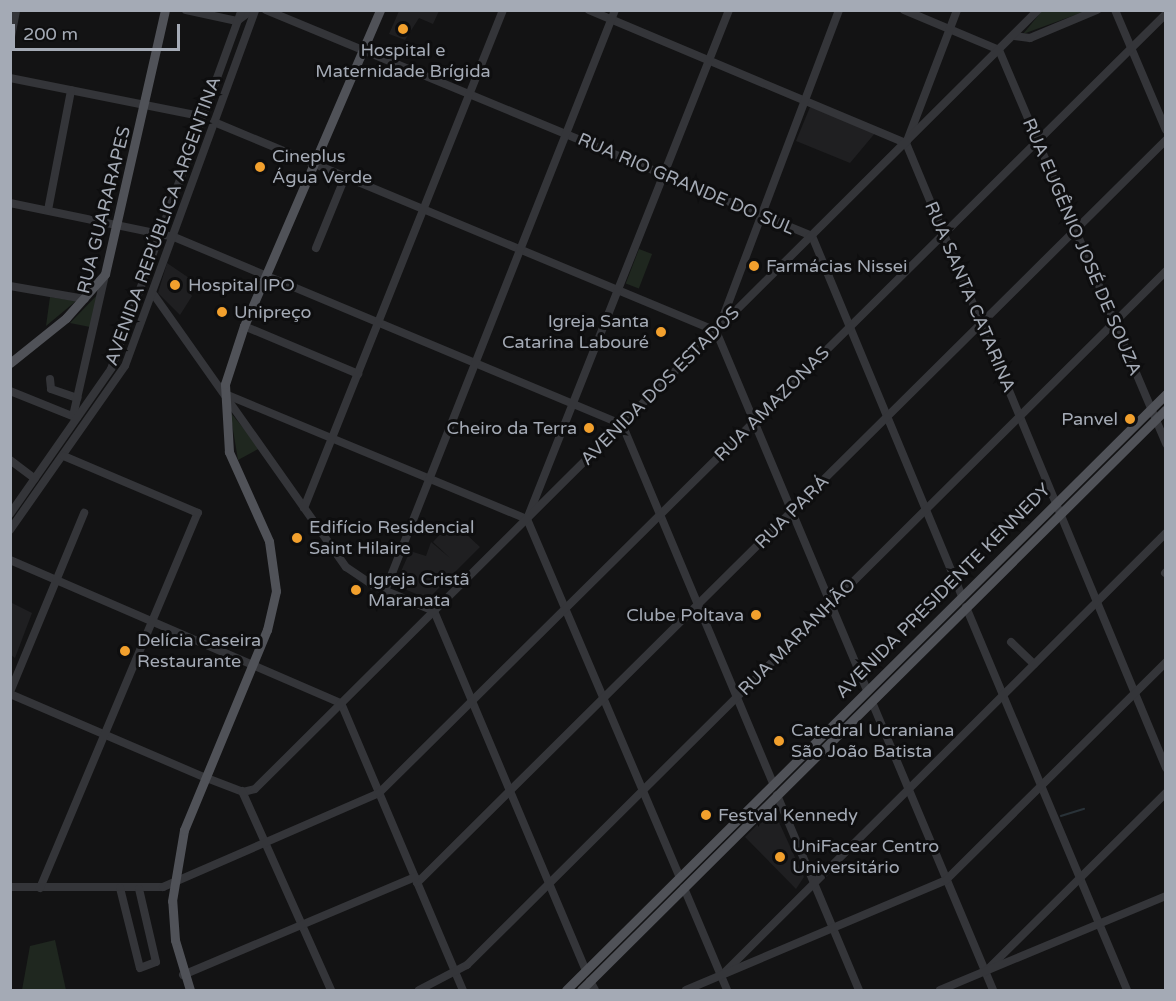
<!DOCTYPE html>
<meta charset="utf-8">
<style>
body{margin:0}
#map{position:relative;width:1176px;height:1001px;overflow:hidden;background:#131314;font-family:"Varela Round",sans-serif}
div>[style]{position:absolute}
.built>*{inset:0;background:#1f1f21}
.green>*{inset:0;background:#1f271f;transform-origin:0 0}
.stream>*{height:1.5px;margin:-0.75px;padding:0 0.75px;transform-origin:0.75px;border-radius:0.75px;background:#293238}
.minor>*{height:8px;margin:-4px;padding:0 4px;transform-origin:4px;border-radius:4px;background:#343539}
.major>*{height:9px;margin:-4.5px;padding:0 4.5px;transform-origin:4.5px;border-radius:4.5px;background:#505258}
.dots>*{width:16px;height:16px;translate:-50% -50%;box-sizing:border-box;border:3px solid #0e0e0f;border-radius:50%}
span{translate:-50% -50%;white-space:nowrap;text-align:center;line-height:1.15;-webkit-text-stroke:6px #0e0e0f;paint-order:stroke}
.poi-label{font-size:18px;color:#a4aab5}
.left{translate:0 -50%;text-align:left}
.right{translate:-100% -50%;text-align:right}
.street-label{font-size:18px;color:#a4aab5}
.frame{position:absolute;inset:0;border:12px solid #a4aab5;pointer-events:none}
.scale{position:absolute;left:12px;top:24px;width:168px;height:27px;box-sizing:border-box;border:3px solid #a4aab5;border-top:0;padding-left:8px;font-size:18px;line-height:21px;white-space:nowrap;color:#a4aab5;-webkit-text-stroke:4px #0e0e0f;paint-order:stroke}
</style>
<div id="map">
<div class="built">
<i style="clip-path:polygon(399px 11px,399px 10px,439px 11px,433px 24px,419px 18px,405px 40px,389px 34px)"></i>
<i style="clip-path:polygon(810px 107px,876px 132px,850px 163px,796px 141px)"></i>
<i style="clip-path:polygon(167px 263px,192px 280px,187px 290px,192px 296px,180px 315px,158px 293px)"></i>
<i style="clip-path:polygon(452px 521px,480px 547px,428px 599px,395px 585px,410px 551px,426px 556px,431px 542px,450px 558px,433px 542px)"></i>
<i style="clip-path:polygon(10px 602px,32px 613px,15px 658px,11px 655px)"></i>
<i style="clip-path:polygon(773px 809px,804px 877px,796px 889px,745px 837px)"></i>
</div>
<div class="green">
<i style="clip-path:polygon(1042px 11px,1086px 11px,1023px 34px)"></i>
<i style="left:639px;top:249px;width:14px;height:37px;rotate:21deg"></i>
<i style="clip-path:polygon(100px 292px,90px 327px,70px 323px)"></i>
<i style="clip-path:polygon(50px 297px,76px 301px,46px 326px)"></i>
<i style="clip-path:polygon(230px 412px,260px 448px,238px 460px)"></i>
<i style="clip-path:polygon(55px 940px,66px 990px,22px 990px,30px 946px)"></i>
</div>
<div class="stream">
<i style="left:1061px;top:816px;width:24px;rotate:-17deg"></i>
</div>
<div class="minor">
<i style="left:186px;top:10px;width:52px;rotate:12.2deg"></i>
<i style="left:237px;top:21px;width:19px;rotate:-36deg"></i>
<i style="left:266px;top:10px;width:591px;rotate:22.49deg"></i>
<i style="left:812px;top:236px;width:390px;rotate:67.4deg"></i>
<i style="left:589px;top:10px;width:344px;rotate:22.8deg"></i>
<i style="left:906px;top:143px;width:677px;rotate:67.41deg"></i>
<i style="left:904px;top:10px;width:103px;rotate:22.8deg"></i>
<i style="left:999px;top:50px;width:428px;rotate:67deg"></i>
<i style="left:1115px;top:10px;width:130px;rotate:67deg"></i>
<i style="left:1014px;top:36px;width:16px;rotate:7deg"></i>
<i style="left:1030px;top:38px;width:73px;rotate:-22.7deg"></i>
<i style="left:10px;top:42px;width:33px;rotate:-79deg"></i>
<i style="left:10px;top:78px;width:195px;rotate:11.3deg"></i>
<i style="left:214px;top:122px;width:544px;rotate:22.6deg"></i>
<i style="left:716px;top:331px;width:389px;rotate:67.2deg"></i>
<i style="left:907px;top:141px;width:140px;rotate:-69.1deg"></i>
<i style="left:10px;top:203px;width:167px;rotate:11.7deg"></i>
<i style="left:174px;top:237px;width:485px;rotate:22.7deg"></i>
<i style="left:622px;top:424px;width:390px;rotate:67.2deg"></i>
<i style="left:48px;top:210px;width:122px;rotate:-79.1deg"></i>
<i style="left:316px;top:248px;width:77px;rotate:-67.8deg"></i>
<i style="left:10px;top:286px;width:76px;rotate:9.8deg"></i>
<i style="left:154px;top:295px;width:333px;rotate:54.8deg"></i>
<i style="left:346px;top:567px;width:34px;rotate:34deg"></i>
<i style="left:374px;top:586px;width:65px;rotate:22.6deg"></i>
<i style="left:434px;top:611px;width:390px;rotate:67.1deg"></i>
<i style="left:720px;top:325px;width:337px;rotate:-69.3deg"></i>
<i style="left:244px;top:326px;width:124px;rotate:22.8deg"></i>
<i style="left:50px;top:379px;width:10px;rotate:84deg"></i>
<i style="left:51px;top:389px;width:28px;rotate:19deg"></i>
<i style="left:10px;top:391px;width:72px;rotate:21.9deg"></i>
<i style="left:225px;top:394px;width:327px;rotate:22.5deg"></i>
<i style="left:527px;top:519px;width:389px;rotate:66.9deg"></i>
<i style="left:73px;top:416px;width:145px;rotate:-77.2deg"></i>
<i style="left:10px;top:460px;width:31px;rotate:37deg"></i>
<i style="left:304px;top:508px;width:536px;rotate:-68.22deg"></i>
<i style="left:10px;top:514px;width:177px;rotate:-55.1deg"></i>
<i style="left:111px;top:369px;width:382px;rotate:-70deg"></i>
<i style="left:529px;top:514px;width:542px;rotate:-68.36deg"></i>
<i style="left:10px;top:530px;width:200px;rotate:-55deg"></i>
<i style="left:125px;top:366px;width:379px;rotate:-69.9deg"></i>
<i style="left:10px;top:560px;width:361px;rotate:23.4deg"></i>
<i style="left:341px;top:703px;width:312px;rotate:67deg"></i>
<i style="left:1165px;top:573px;width:1px;rotate:-45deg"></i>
<i style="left:385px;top:591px;width:625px;rotate:-68.4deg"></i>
<i style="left:966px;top:607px;width:415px;rotate:67.2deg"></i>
<i style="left:1011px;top:642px;width:32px;rotate:44deg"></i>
<i style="left:10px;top:692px;width:194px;rotate:-67.5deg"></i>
<i style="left:10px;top:694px;width:211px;rotate:23.2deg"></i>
<i style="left:204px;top:777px;width:42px;rotate:21deg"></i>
<i style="left:243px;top:792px;width:12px;rotate:-14deg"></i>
<i style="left:255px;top:789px;width:1105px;rotate:-44.85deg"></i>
<i style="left:872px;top:702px;width:312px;rotate:67.2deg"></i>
<i style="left:242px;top:791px;width:218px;rotate:65.9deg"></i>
<i style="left:777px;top:795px;width:212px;rotate:67.2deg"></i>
<i style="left:417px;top:883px;width:1055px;rotate:-44.77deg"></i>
<i style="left:10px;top:887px;width:153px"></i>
<i style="left:163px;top:887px;width:236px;rotate:-23.5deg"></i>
<i style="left:379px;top:793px;width:1107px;rotate:-44.71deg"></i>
<i style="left:40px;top:888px;width:407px;rotate:-67.2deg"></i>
<i style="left:198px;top:513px;width:146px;rotate:-157deg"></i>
<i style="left:120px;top:888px;width:82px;rotate:76deg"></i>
<i style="left:140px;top:968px;width:17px;rotate:-21deg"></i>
<i style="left:156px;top:962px;width:75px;rotate:-103.1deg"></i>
<i style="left:684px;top:888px;width:111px;rotate:67.1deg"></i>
<i style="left:985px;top:972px;width:255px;rotate:-44.7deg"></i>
<i style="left:183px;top:975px;width:252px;rotate:-22.9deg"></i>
<i style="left:721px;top:976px;width:628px;rotate:-44.87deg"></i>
<i style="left:590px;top:981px;width:10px;rotate:61deg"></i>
<i style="left:419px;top:990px;width:54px;rotate:-27.5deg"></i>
<i style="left:467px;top:965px;width:985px;rotate:-44.79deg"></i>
<i style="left:686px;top:990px;width:282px;rotate:-22.9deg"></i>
<i style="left:946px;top:880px;width:310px;rotate:-44.7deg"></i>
<i style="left:940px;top:990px;width:245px;rotate:-22.6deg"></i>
</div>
<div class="major">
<i style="left:10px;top:363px;width:72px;rotate:-38.8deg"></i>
<i style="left:66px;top:318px;width:59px;rotate:-48.4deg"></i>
<i style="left:105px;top:274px;width:271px;rotate:-77.2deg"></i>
<i style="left:190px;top:990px;width:52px;rotate:-106.7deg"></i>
<i style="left:175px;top:940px;width:39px;rotate:-94deg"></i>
<i style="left:172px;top:901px;width:72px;rotate:-80.4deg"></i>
<i style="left:184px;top:830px;width:217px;rotate:-67.5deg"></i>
<i style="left:267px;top:630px;width:40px;rotate:-77deg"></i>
<i style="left:276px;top:591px;width:50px;rotate:-98deg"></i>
<i style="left:269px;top:541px;width:98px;rotate:-114.2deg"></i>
<i style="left:229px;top:452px;width:68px;rotate:-93.4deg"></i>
<i style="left:225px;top:384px;width:61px;rotate:-71.9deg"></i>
<i style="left:244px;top:326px;width:344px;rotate:-66.7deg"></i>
<i style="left:566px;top:990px;width:846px;rotate:-44.81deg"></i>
<i style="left:581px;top:990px;width:824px;rotate:-44.8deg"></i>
</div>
<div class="dots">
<i style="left:403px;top:29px;background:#f2a02d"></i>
<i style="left:260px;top:167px;background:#f2a02d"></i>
<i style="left:754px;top:266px;background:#f2a02d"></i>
<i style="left:175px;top:285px;background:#f2a02d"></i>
<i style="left:222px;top:312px;background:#f2a02d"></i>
<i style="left:661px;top:332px;background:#f2a02d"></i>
<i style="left:1130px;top:419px;background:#f2a02d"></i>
<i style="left:589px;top:428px;background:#f2a02d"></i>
<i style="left:297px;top:538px;background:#f2a02d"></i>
<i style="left:356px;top:590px;background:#f2a02d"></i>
<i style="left:756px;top:615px;background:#f2a02d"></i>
<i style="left:125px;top:651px;background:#f2a02d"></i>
<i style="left:779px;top:741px;background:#f2a02d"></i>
<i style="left:706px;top:815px;background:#f2a02d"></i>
<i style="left:780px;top:857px;background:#f2a02d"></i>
</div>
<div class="poi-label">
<span style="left:403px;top:61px">Hospital e<br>Maternidade Brígida</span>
<span class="left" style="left:272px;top:167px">Cineplus<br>Água Verde</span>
<span class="left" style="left:766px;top:266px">Farmácias Nissei</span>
<span class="left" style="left:188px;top:285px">Hospital IPO</span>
<span class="left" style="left:234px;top:312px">Unipreço</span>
<span class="right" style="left:649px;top:332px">Igreja Santa<br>Catarina Labouré</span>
<span class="right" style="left:1118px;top:419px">Panvel</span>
<span class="right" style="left:577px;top:428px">Cheiro da Terra</span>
<span class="left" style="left:309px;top:538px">Edifício Residencial<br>Saint Hilaire</span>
<span class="left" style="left:368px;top:590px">Igreja Cristã<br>Maranata</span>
<span class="right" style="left:744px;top:615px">Clube Poltava</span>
<span class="left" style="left:137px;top:651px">Delícia Caseira<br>Restaurante</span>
<span class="left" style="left:791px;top:741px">Catedral Ucraniana<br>São João Batista</span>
<span class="left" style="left:718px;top:815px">Festval Kennedy</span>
<span class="left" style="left:792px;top:857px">UniFacear Centro<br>Universitário</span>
</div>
<div class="street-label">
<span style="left:686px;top:184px;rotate:23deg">RUA RIO GRANDE DO SUL</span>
<span style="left:104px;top:210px;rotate:-76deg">RUA GUARARAPES</span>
<span style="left:163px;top:221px;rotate:-70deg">AVENIDA REPÚBLICA ARGENTINA</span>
<span style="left:1082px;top:247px;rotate:67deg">RUA EUGÊNIO JOSÉ DE SOUZA</span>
<span style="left:970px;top:297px;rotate:67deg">RUA SANTA CATARINA</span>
<span style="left:660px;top:386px;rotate:-45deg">AVENIDA DOS ESTADOS</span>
<span style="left:772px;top:404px;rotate:-45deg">RUA AMAZONAS</span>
<span style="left:792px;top:512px;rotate:-45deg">RUA PARÁ</span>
<span style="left:943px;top:591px;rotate:-45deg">AVENIDA PRESIDENTE KENNEDY</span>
<span style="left:797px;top:637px;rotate:-45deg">RUA MARANHÃO</span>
</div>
<div class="frame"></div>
<div class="scale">200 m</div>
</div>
